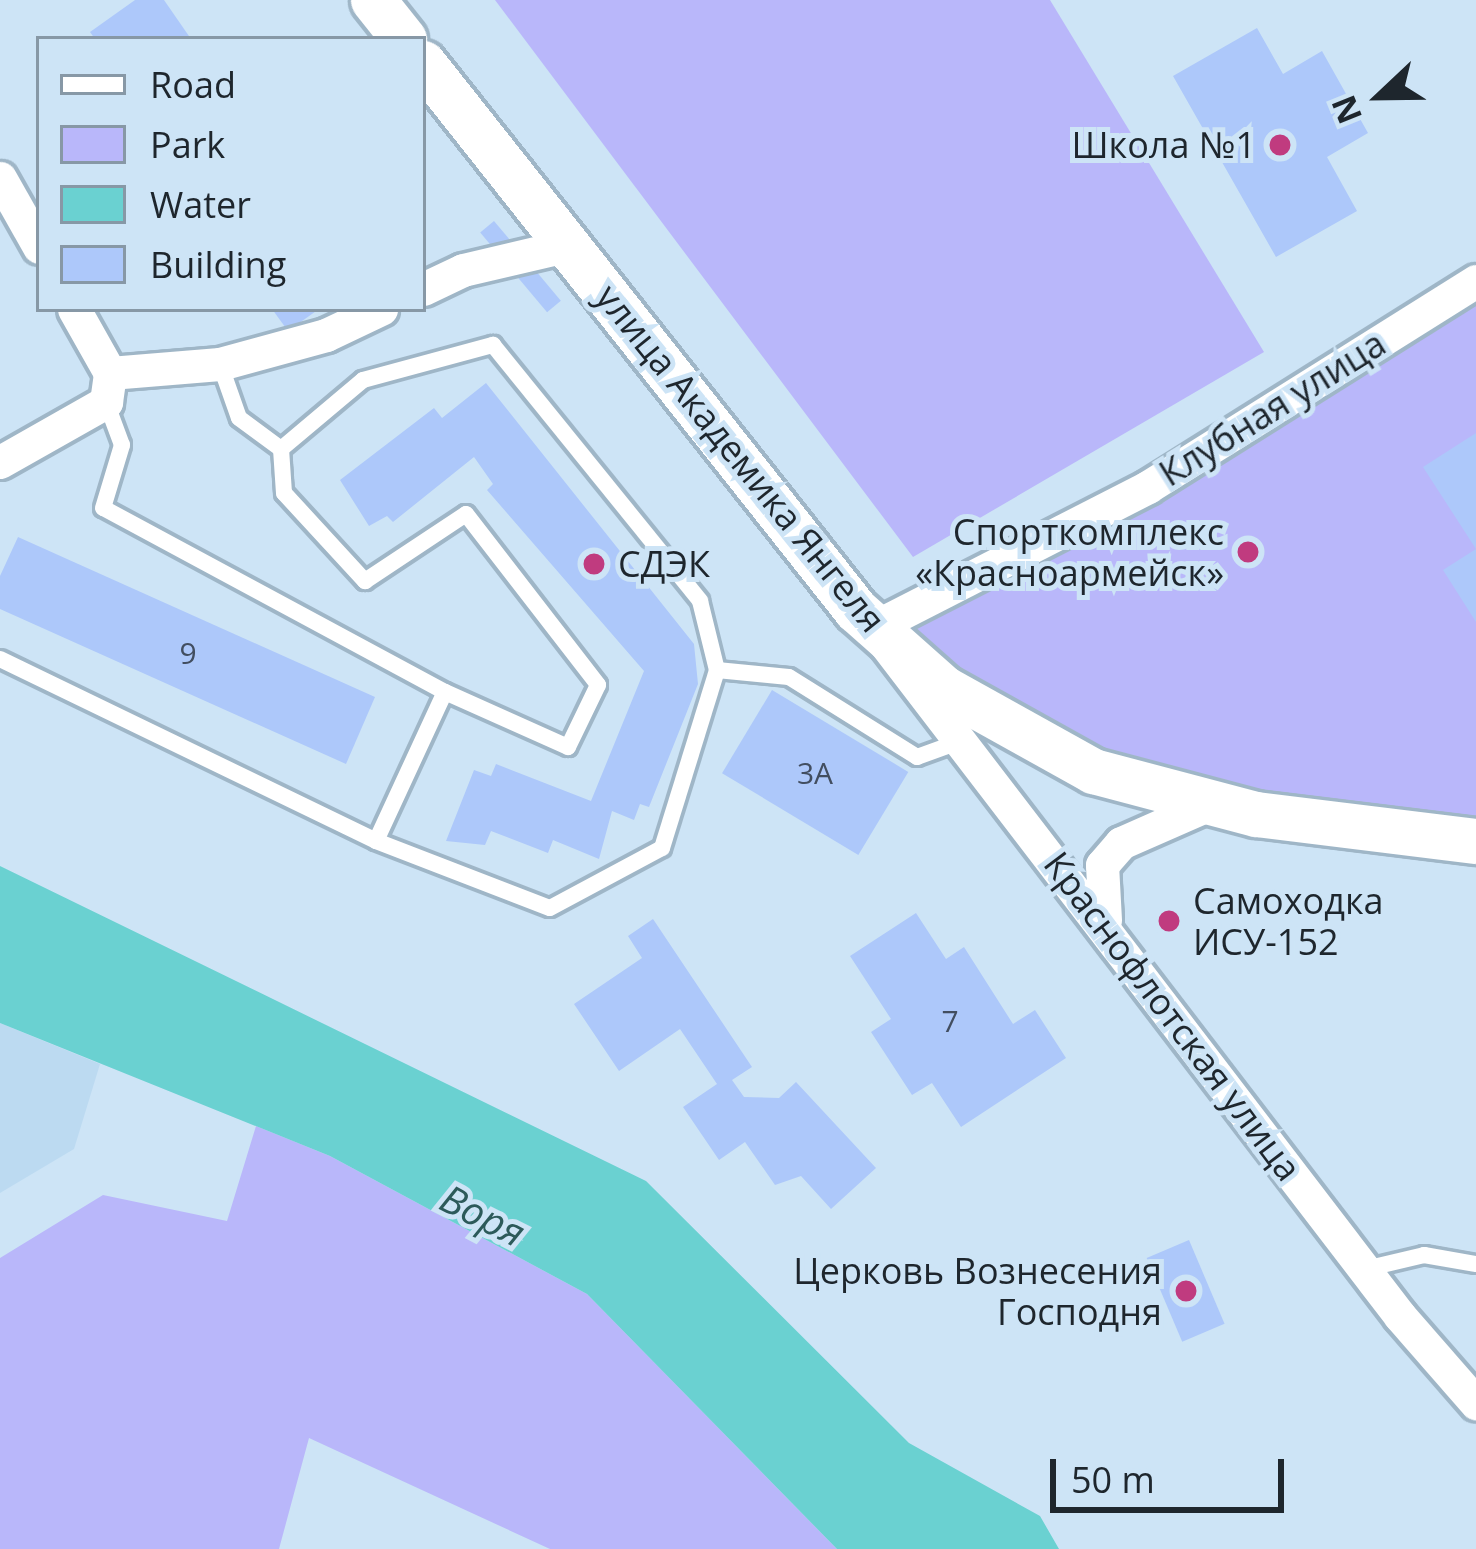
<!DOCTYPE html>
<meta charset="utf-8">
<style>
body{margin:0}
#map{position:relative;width:1476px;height:1549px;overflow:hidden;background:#cde4f6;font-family:"Open Sans",sans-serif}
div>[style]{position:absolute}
.built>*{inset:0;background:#bcdaf1}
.green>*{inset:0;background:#b9b7fa}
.water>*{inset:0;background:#6ad1d1}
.building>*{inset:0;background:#adc8fa;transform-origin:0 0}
.roads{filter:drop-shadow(3px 0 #9fb6c7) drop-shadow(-3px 0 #9fb6c7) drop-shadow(0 3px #9fb6c7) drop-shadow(0 -3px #9fb6c7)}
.lane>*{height:16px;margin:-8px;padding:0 8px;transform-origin:8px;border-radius:8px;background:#fff}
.street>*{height:33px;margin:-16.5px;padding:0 16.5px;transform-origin:16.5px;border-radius:16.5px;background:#fff}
.secondary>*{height:45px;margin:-22.5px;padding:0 22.5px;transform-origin:22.5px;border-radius:22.5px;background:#fff}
.dots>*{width:33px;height:33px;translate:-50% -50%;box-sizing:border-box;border:6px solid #cde4f6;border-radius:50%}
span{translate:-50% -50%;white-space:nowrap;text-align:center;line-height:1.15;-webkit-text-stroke:10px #cde4f6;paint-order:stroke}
.number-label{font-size:30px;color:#424e60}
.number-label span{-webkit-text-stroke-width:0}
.poi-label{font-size:36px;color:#1e262d}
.right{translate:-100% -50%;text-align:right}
.left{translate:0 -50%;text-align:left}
.street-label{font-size:36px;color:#1e262d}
.water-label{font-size:39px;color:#2c5a5a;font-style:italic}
.legend{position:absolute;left:36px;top:36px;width:390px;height:276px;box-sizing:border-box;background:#cde4f6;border:3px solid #8798a6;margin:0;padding:15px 21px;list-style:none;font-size:36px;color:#1e262d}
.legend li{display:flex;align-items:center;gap:24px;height:60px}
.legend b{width:60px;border:3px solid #8798a6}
.north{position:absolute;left:1320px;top:36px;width:120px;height:120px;-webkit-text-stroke:9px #cde4f6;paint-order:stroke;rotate:248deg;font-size:33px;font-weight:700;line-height:48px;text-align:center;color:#1e262d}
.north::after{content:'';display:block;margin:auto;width:42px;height:54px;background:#1e262d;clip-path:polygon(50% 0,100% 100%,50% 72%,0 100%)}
.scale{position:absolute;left:1050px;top:1459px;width:234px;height:54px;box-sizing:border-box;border:6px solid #1e262d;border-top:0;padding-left:15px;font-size:36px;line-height:42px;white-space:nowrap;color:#1e262d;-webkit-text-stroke:9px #cde4f6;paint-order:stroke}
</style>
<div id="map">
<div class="built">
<i style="clip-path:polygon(0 1023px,100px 1064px,74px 1149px,0 1193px)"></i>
</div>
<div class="green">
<i style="clip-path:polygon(495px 0,1050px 0,1264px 352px,913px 557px)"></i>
<i style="clip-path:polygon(1476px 281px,1476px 838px,1093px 771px,873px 628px)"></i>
<i style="clip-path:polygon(256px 1126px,330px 1156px,587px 1294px,837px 1549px,550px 1549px,309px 1438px,279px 1549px,0 1549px,0 1258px,103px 1195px,227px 1221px)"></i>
</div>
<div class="water">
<i style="clip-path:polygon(0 866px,646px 1181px,909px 1443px,1040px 1516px,1059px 1549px,837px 1549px,587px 1294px,330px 1156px,0 1023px)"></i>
</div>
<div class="building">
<i style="clip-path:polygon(135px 0,164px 0,191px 39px,95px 39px,90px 32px)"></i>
<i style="clip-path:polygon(1257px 28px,1283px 74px,1322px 51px,1368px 133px,1327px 157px,1357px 211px,1276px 257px,1173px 76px)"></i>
<i style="left:494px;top:221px;width:104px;height:18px;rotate:50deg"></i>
<i style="clip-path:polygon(272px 309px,319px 309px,288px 331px)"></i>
<i style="clip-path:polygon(486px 383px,694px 644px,698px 684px,649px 807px,640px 804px,634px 820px,612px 811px,599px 859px,553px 840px,548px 853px,491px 831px,485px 845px,446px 841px,474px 770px,491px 776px,496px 764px,591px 801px,644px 671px,487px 490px,493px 484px,474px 457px,393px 522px,387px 516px,369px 526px,340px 480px,434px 408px,442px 418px)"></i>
<i style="clip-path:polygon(1476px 433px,1476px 622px,1443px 570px,1476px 549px,1423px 467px)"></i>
<i style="clip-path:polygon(18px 537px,375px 697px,346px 764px,0 609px,0 576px)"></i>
<i style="left:772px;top:690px;width:159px;height:97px;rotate:31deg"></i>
<i style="clip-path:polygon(916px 913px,946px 959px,964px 947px,1013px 1024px,1035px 1010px,1066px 1058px,961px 1127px,932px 1083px,912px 1095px,871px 1032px,891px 1019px,850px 956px)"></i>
<i style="clip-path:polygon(653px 919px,752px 1067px,732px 1080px,744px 1097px,779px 1098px,796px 1082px,876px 1168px,831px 1209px,801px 1176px,775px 1185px,745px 1142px,719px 1160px,683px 1107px,717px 1084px,680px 1029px,619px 1071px,574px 1004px,642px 958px,628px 936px)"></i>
<i style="left:1189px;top:1240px;width:91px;height:46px;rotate:67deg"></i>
</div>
<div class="roads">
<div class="lane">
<i style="left:220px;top:364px;width:57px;rotate:70.6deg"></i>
<i style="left:239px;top:418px;width:52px;rotate:36.4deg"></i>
<i style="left:281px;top:449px;width:107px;rotate:-40.1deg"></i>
<i style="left:363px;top:380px;width:135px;rotate:-15.1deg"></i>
<i style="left:493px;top:345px;width:329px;rotate:51deg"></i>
<i style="left:700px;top:601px;width:71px;rotate:76.2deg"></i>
<i style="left:717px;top:670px;width:72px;rotate:5.6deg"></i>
<i style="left:789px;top:677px;width:151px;rotate:32deg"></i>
<i style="left:917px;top:757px;width:47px;rotate:-20deg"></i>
<i style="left:281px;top:449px;width:44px;rotate:86.1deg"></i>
<i style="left:284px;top:493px;width:120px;rotate:47.4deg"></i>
<i style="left:365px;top:581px;width:121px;rotate:-33.6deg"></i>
<i style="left:466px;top:514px;width:216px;rotate:52.3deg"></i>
<i style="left:598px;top:685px;width:69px;rotate:115.8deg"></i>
<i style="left:568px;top:747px;width:135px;rotate:-155.9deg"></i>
<i style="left:0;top:659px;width:418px;rotate:25.8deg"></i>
<i style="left:376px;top:841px;width:164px;rotate:-65.2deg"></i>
<i style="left:445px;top:692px;width:388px;rotate:-151.7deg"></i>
<i style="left:103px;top:508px;width:66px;rotate:-73.2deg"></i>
<i style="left:122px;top:445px;width:46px;rotate:-110.4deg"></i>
<i style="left:376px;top:841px;width:186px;rotate:21.1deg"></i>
<i style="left:550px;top:908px;width:127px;rotate:-28.2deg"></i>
<i style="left:662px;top:848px;width:186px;rotate:-72.8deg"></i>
<i style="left:1365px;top:1269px;width:61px;rotate:-13.3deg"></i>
<i style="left:1424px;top:1255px;width:53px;rotate:9.8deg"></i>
</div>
<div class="street">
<i style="left:0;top:178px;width:79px;rotate:60.5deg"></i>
<i style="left:1476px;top:281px;width:387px;rotate:147.9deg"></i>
<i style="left:1148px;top:487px;width:309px;rotate:152.9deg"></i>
<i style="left:873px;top:628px;width:867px;rotate:52.55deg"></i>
<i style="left:1400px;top:1316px;width:116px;rotate:48.9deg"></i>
<i style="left:423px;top:289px;width:44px;rotate:-25.4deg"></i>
<i style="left:463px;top:270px;width:110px;rotate:-13.2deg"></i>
<i style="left:110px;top:373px;width:110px;rotate:-4.7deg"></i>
<i style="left:220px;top:364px;width:110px;rotate:-15.3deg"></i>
<i style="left:326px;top:335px;width:61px;rotate:-25.3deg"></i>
<i style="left:0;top:462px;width:122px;rotate:-29.5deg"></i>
<i style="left:106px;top:402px;width:29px;rotate:-82deg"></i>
<i style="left:110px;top:373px;width:73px;rotate:-119.4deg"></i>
<i style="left:1105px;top:920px;width:55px;rotate:-93.1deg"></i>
<i style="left:1102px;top:865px;width:29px;rotate:-49deg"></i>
<i style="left:1121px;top:843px;width:99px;rotate:-23.7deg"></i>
</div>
<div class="secondary">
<i style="left:373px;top:0;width:50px;rotate:51.5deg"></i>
<i style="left:423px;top:63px;width:698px;rotate:51.64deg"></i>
<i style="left:856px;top:610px;width:118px;rotate:41.6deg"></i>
<i style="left:944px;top:688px;width:171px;rotate:29.1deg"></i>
<i style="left:1093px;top:771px;width:169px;rotate:14.8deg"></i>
<i style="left:1256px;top:814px;width:222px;rotate:7deg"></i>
</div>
</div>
<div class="dots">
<i style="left:1280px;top:145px;background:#c03b7f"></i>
<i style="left:1248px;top:552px;background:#c03b7f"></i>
<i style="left:594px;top:564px;background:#c03b7f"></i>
<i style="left:1169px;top:921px;background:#c03b7f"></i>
<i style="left:1186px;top:1291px;background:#c03b7f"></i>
</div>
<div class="number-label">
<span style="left:188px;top:653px">9</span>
<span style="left:815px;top:773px">3А</span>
<span style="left:950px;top:1021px">7</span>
</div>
<div class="poi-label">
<span class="right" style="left:1256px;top:145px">Школа №1</span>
<span class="right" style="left:1224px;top:552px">Спорткомплекс<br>«Красноармейск»</span>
<span class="left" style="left:618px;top:564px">СДЭК</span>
<span class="left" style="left:1193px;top:921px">Самоходка<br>ИСУ-152</span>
<span class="right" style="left:1162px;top:1291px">Церковь Вознесения<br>Господня</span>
</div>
<div class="street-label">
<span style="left:1272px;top:408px;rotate:-32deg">Клубная улица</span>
<span style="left:741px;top:458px;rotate:51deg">улица Академика Янгеля</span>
<span style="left:1173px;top:1016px;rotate:53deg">Краснофлотская улица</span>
</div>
<div class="water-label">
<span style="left:483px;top:1215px;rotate:27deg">Воря</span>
</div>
<ul class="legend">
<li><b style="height:15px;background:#fff"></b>Road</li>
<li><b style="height:33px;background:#b9b7fa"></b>Park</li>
<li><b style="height:33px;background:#6ad1d1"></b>Water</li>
<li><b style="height:33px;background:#adc8fa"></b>Building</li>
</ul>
<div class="north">N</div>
<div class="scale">50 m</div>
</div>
